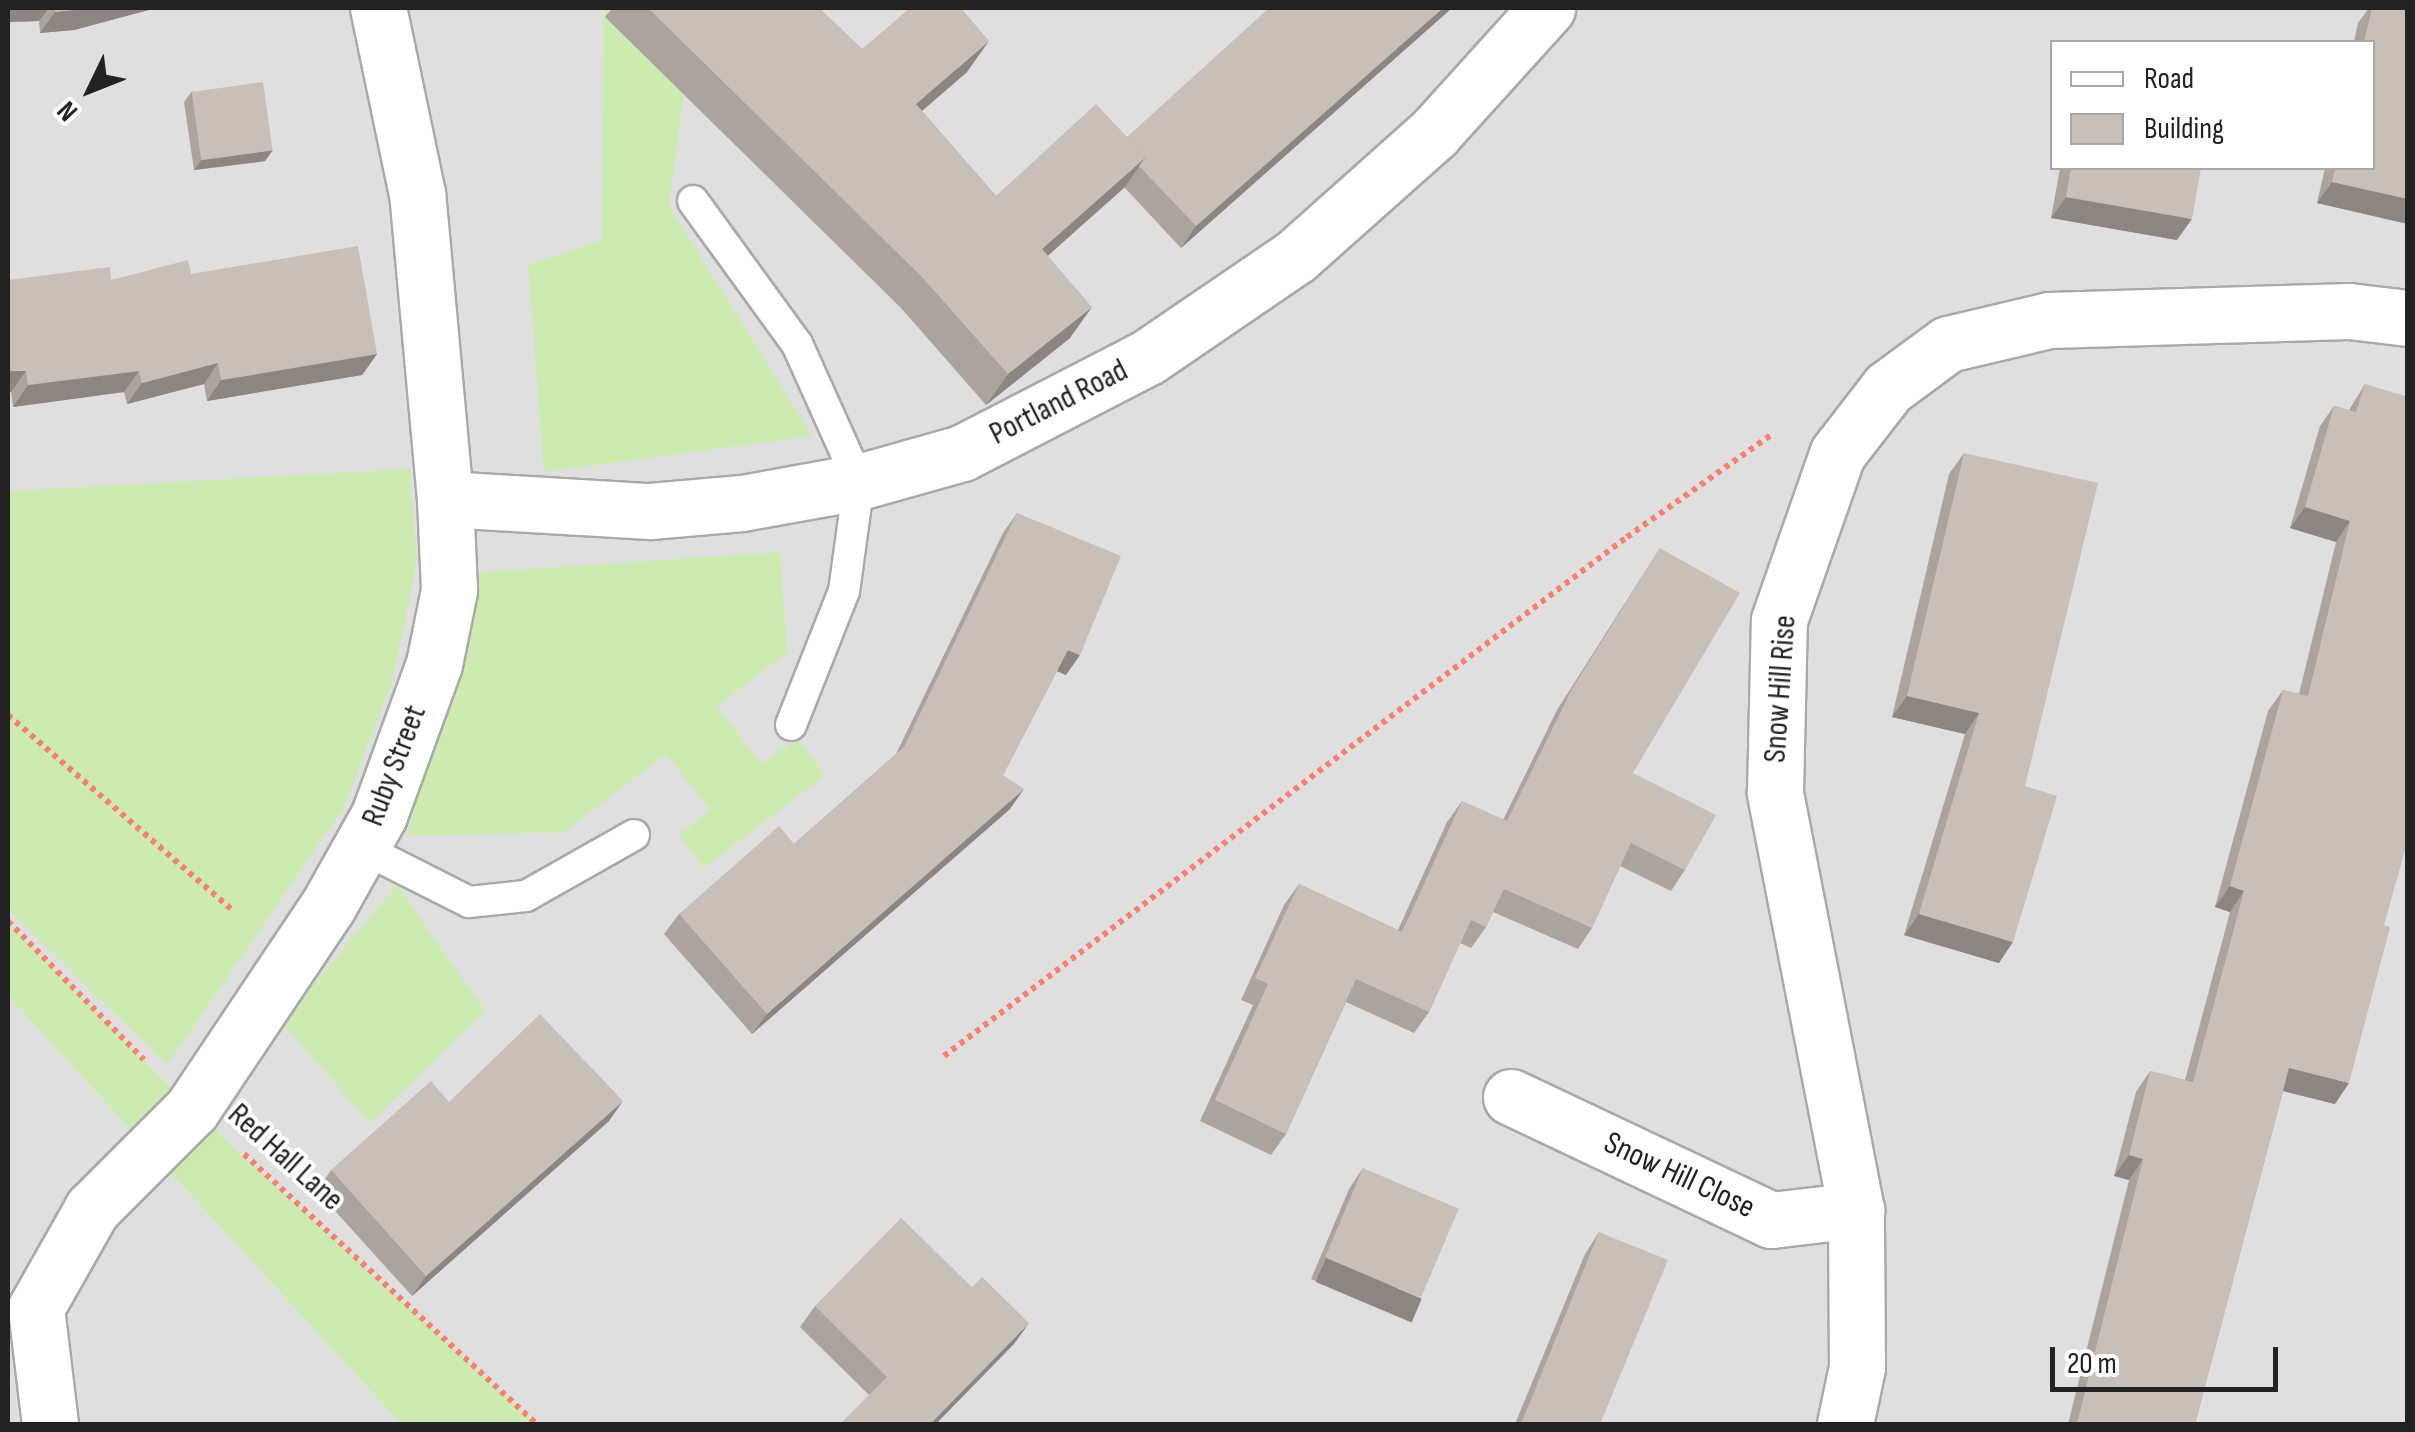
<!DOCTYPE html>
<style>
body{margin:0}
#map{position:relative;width:2415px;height:1432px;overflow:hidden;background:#f2efe9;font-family:"Sofia Sans Condensed",sans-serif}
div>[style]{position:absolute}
.residential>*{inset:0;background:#e0dfdf}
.grass>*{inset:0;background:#cdebb0}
.path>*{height:6px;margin-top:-3px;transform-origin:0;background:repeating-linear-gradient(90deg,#fa8072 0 5px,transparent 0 10px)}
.roads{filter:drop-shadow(2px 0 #a9a9a9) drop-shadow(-2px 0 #a9a9a9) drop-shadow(0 2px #a9a9a9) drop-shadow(0 -2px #a9a9a9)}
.lane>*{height:30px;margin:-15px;padding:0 15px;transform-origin:15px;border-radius:15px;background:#fff}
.street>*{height:55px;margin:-27.5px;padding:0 27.5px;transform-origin:27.5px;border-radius:27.5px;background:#fff}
.wall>*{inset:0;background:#aba49e}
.shaded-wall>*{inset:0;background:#8b8681;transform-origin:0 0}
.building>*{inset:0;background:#c7bfb8;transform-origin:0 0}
span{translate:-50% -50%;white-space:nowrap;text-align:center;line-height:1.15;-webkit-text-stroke:8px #fff;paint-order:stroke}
.street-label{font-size:32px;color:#222}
.frame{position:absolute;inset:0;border:10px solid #222;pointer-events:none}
.legend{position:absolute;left:2050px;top:40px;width:325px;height:130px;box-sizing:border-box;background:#fff;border:2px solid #a7a7a7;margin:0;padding:12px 18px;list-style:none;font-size:30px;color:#222}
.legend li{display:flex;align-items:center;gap:20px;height:50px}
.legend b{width:50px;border:2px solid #a7a7a7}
.north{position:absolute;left:40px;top:40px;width:100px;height:100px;-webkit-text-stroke:8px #fff;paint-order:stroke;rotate:227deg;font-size:28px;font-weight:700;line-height:40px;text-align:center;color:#222}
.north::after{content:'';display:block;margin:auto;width:35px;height:45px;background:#222;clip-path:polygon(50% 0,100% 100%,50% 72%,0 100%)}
.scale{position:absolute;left:2050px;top:1347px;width:228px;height:45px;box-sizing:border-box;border:5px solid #222;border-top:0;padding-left:12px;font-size:30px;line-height:35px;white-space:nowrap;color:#222;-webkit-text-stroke:8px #fff;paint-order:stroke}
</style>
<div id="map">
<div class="residential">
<i style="clip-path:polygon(evenodd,8px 8px,2407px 8px,2407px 1424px,537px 1424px,192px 1109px,8px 921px,8px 8px,2052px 42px,2372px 42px,2372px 168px,2052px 168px,2052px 42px)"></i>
<i style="clip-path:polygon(8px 996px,401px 1424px,8px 1424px)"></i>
</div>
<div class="grass">
<i style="clip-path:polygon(604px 8px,614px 8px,684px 91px,669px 206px,812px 436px,544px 472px,528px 265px,602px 240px)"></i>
<i style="clip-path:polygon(410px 469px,417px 562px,392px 683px,343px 809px,167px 1065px,8px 909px,8px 491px)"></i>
<i style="clip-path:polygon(780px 552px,787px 652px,717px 707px,762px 764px,797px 738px,825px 775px,704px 868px,679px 835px,710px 810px,666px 754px,564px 832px,407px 836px,480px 572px)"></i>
<i style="clip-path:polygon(397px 885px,485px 1011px,370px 1123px,282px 1022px)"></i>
<i style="clip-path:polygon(8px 921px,192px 1109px,537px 1424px,401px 1424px,8px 996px)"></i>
</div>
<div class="path">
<i style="left:8px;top:715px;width:296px;rotate:41deg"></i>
<i style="left:8px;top:921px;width:194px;rotate:45.6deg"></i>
<i style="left:944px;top:1056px;width:858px;rotate:-37.23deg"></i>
<i style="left:1627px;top:537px;width:176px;rotate:-35.3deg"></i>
<i style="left:244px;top:1154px;width:398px;rotate:42.7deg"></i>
</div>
<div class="roads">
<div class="lane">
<i style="left:693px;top:201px;width:177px;rotate:54deg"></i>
<i style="left:797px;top:344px;width:151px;rotate:65.8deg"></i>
<i style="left:859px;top:482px;width:110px;rotate:97.8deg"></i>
<i style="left:844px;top:591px;width:144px;rotate:111.6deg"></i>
<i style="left:362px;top:848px;width:120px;rotate:26.8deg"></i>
<i style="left:469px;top:902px;width:57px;rotate:-6deg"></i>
<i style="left:526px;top:896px;width:124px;rotate:-29.5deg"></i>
</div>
<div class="street">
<i style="left:445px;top:499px;width:205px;rotate:3.4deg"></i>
<i style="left:650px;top:511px;width:92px;rotate:-5deg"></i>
<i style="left:742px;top:503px;width:119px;rotate:-10.2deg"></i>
<i style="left:859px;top:482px;width:107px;rotate:-15.7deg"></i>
<i style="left:962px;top:453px;width:209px;rotate:-27.3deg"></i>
<i style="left:1148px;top:357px;width:179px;rotate:-34.3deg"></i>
<i style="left:1296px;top:256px;width:185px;rotate:-41.7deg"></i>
<i style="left:1434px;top:133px;width:169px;rotate:-47.9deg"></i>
<i style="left:1511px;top:1097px;width:288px;rotate:25.3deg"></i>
<i style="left:1771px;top:1220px;width:86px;rotate:-6.7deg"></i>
<i style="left:50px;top:1424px;width:117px;rotate:-96.9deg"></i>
<i style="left:36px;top:1308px;width:114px;rotate:-60.5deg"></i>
<i style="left:92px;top:1209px;width:141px;rotate:-45deg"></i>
<i style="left:192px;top:1109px;width:244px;rotate:-56.2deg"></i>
<i style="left:328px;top:906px;width:104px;rotate:-60.7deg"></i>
<i style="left:379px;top:815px;width:161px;rotate:-70deg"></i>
<i style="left:434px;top:664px;width:76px;rotate:-78.5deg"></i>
<i style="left:449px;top:590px;width:91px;rotate:-92.5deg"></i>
<i style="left:445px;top:499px;width:306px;rotate:-95.2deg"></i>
<i style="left:417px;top:194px;width:190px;rotate:-101.8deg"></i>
<i style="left:1845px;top:1424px;width:58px;rotate:-78.1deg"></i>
<i style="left:1857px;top:1367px;width:157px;rotate:-90.4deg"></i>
<i style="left:1856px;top:1210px;width:426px;rotate:-101deg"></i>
<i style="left:1775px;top:792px;width:172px;rotate:-88.7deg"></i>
<i style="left:1779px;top:620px;width:176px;rotate:-70.7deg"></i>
<i style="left:1837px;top:454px;width:83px;rotate:-52.3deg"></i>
<i style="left:1888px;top:388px;width:74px;rotate:-36.3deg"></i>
<i style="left:1948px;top:344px;width:104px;rotate:-13.4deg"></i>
<i style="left:2049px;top:320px;width:300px;rotate:-1.7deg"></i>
<i style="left:2349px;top:311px;width:59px;rotate:6.8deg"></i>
</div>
</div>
<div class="wall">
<i style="clip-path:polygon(8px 8px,156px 8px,74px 30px,40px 33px,39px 21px,8px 22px)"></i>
<i style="clip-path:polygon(612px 8px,819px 8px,862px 49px,967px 72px,922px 111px,996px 196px,1127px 137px,1452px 8px,1181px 248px,1124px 187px,1048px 256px,1070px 338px,986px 405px,901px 308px,605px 17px)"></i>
<i style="clip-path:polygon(2369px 8px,2398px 8px,2408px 224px,2317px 203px,2325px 168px,2372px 168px,2372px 42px,2354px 42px,2358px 23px)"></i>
<i style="clip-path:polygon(192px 91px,265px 161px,194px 170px,184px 102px)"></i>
<i style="clip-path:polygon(2060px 168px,2201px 168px,2177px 240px,2051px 218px)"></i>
<i style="clip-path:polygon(191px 274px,377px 354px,362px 375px,207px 401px,204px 384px,127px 404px,124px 392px,13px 407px,11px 392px,8px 392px,8px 280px,111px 280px)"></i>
<i style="clip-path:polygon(2365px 384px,2335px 1104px,2283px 1091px,2195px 1424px,2068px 1424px,2129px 1180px,2114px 1176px,2136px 1092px,2150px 1071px,2185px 1080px,2230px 912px,2215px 907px,2268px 711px,2283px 690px,2299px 694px,2336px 542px,2290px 528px,2320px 426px,2334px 406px,2349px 410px)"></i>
<i style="clip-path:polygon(1964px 453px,2025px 786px,1999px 963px,1904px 935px,1965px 734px,1892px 717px,1949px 474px)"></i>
<i style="clip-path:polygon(1017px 513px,1066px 675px,1057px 671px,1003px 775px,1010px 809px,752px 1034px,664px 934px,679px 914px,794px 844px,896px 754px,1003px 533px)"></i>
<i style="clip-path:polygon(1660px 548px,1633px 773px,1685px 870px,1671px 891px,1620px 866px,1592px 928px,1578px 949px,1493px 912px,1486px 927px,1471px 948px,1460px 943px,1429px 1012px,1414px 1033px,1346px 1002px,1286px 1134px,1271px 1155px,1200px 1121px,1253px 1005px,1241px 1000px,1284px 905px,1299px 884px,1398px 930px,1447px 822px,1462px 801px,1503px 820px,1557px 710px)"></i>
<i style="clip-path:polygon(449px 1102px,609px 1121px,412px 1296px,317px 1191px,331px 1170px)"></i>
<i style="clip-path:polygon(1363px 1168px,1407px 1319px,1311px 1279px,1349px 1189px)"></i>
<i style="clip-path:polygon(1599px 1232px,1600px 1424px,1515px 1424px,1585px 1254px)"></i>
<i style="clip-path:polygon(815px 1306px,1014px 1344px,869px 1395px,800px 1327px)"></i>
</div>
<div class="shaded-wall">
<i style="clip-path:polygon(8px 8px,49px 8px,39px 21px,8px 22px)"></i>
<i style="clip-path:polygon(93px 8px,156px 8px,74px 30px,40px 33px,55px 12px)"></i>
<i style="clip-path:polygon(1443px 8px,1452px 8px,1181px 248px,1196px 226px)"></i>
<i style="clip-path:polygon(989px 41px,967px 72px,894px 135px,916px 104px)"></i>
<i style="clip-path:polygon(273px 150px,265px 161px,194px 170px,202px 159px)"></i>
<i style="clip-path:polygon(1146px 157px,1124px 188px,1020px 280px,1042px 249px)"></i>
<i style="clip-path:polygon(2332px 182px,2408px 199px,2408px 224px,2317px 203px)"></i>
<i style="clip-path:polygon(2066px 197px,2192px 219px,2177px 240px,2051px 218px)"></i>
<i style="clip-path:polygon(1092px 307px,1070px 338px,986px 405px,1008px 374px)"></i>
<i style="clip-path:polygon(377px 354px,362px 375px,207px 401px,221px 380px)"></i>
<i style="clip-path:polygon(218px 363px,204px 384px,127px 404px,142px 383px)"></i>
<i style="clip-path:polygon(8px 371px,26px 371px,11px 392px,8px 392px)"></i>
<i style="clip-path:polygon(139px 371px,124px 392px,13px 407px,28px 385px)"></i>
<i style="clip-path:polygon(2305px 507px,2350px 521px,2336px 542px,2290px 528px)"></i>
<i style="clip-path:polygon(1068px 650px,1080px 655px,1066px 675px,1054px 670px)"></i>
<i style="clip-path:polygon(1907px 696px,1979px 713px,1965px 734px,1892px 717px)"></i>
<i style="clip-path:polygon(1024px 789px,1010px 809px,752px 1034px,767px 1014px)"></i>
<i style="clip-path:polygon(2230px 886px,2244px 891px,2230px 912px,2215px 907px)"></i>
<i style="clip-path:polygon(1919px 914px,2013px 942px,1999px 963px,1904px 935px)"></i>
<i style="clip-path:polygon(2289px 1068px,2349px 1083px,2335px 1104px,2275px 1089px)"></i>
<i style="clip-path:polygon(623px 1101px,609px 1121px,412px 1296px,426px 1276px)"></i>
<i style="clip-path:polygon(2129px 1155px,2143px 1159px,2129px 1180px,2114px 1176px)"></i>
<i style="left:1326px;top:1258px;width:104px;height:26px;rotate:23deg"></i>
<i style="clip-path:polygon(1029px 1323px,1014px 1344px,936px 1424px,930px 1424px)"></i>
</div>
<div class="building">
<i style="clip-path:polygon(55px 8px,93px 8px,55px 12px)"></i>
<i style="clip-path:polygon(648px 8px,819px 8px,862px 49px,910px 8px,961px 8px,989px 41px,916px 104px,996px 196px,1096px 104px,1146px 157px,1042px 249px,1092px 307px,1008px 374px,922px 277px)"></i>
<i style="clip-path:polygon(1269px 8px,1443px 8px,1196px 226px,1139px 166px,1146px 157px,1127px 137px)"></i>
<i style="clip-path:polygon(2372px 8px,2398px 8px,2408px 10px,2408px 199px,2332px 182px,2335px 168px,2372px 168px,2372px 42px,2364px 42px)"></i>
<i style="left:263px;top:82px;width:69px;height:72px;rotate:82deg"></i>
<i style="clip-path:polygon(2071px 168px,2201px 168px,2192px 219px,2066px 197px)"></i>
<i style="clip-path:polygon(358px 246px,377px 354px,221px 380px,218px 363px,142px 383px,139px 371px,28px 385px,26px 371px,8px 371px,8px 280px,110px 267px,111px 280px,188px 260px,191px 274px)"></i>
<i style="clip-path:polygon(2365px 384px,2408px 397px,2408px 839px,2384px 925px,2390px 927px,2349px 1083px,2289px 1068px,2195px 1424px,2077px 1424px,2143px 1159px,2129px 1155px,2150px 1071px,2193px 1082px,2244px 891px,2230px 886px,2283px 690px,2308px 696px,2350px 521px,2305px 507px,2334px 406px,2356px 412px)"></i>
<i style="clip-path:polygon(1964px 453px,2098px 483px,2025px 786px,2057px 796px,2013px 942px,1919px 914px,1979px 713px,1907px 696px)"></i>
<i style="clip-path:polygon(1017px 513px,1121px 556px,1080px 655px,1068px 650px,1003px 775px,1024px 789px,767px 1014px,679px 914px,779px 826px,794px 844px,904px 747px)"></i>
<i style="clip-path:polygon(1660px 548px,1740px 593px,1633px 773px,1716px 815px,1685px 870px,1631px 843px,1592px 928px,1504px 889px,1486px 927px,1471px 920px,1429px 1012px,1356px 979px,1286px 1134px,1215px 1100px,1268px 984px,1255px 978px,1299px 884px,1402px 932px,1462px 801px,1507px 821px,1572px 689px)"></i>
<i style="clip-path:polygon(540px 1014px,623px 1101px,426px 1276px,331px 1170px,431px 1081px,449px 1102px)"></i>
<i style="left:1363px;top:1168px;width:104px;height:97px;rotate:23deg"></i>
<i style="clip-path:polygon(901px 1218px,972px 1287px,982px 1277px,1029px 1323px,930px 1424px,840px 1424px,887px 1377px,815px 1306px)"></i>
<i style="clip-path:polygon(1599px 1232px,1668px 1260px,1600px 1424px,1521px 1424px)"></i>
</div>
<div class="street-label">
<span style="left:1059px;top:403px;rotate:-27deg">Portland Road</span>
<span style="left:1781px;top:689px;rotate:-86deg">Snow Hill Rise</span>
<span style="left:395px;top:766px;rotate:-69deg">Ruby Street</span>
<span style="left:285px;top:1158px;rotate:42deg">Red Hall Lane</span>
<span style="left:1679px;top:1176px;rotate:25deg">Snow Hill Close</span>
</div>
<div class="frame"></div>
<ul class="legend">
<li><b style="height:12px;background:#fff"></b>Road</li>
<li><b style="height:28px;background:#c7bfb8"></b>Building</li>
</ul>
<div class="north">N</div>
<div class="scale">20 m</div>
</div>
